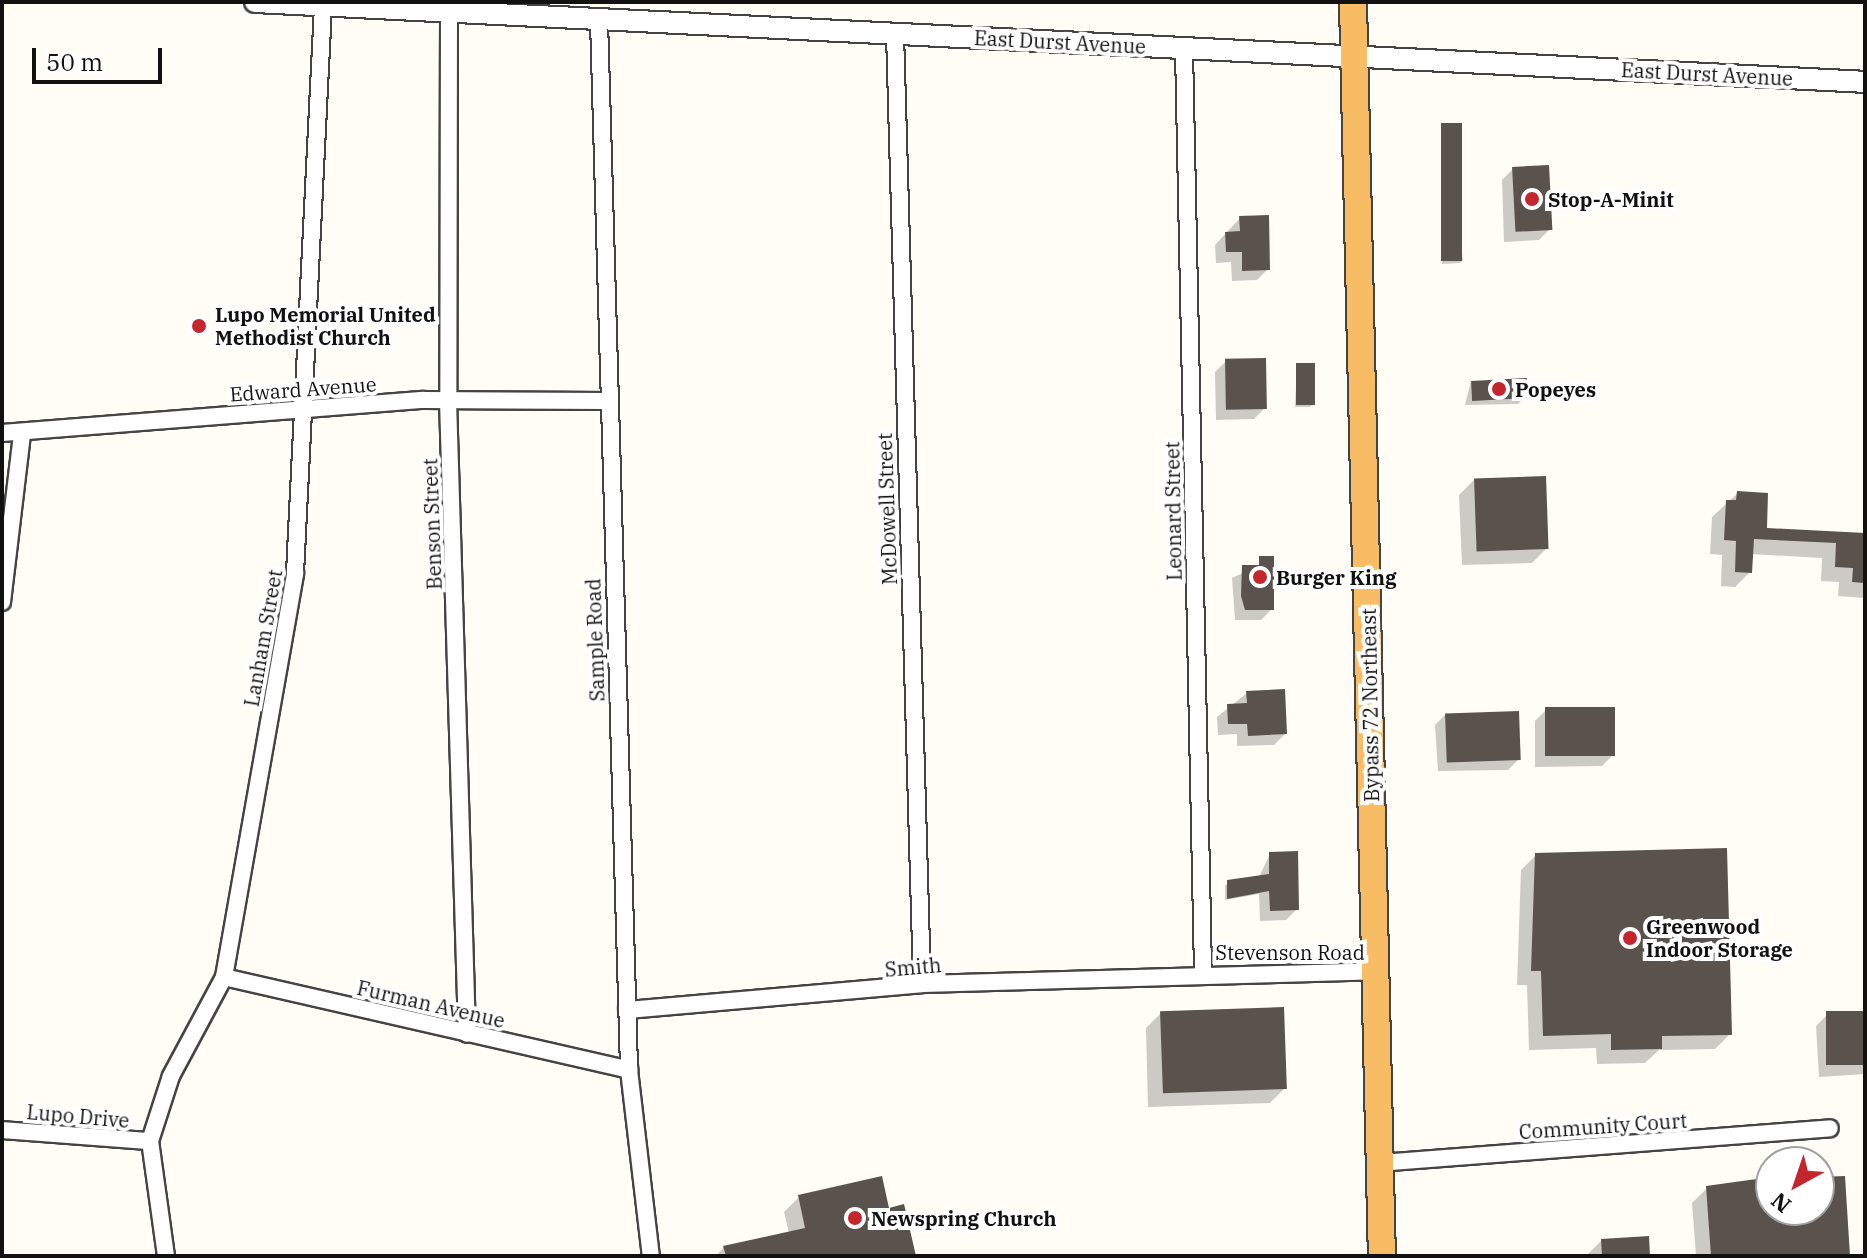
<!DOCTYPE html>
<style>
body{margin:0}
#map{position:relative;width:1867px;height:1258px;overflow:hidden;background:#fffdf5;font-family:"IBM Plex Serif",serif}
div>[style]{position:absolute}
.shadow>*{inset:0;background:#0003}
.building>*{inset:0;background:#5a524d;transform-origin:0 0}
.roads{filter:drop-shadow(2px 0 #444) drop-shadow(-2px 0 #444) drop-shadow(0 2px #444) drop-shadow(0 -2px #444)}
.minor>*{height:16px;margin:-8px;padding:0 8px;transform-origin:8px;border-radius:8px;background:#fff}
.tertiary>*{height:20px;margin:-10px;padding:0 10px;transform-origin:10px;border-radius:10px;background:#fff}
.trunk>*{height:26px;margin:-13px;padding:0 13px;transform-origin:13px;border-radius:13px;background:#f7bc64}
.dots>*{width:22px;height:22px;translate:-50% -50%;box-sizing:border-box;border:4px solid #fff;border-radius:50%}
span{translate:-50% -50%;white-space:nowrap;text-align:center;line-height:1.15;-webkit-text-stroke:8px #fff;paint-order:stroke}
.street-label{font-size:20px;color:#111}
.poi-label{font-size:20px;color:#111;font-weight:700}
.left{translate:0 -50%;text-align:left}
.frame{position:absolute;inset:0;border:4px solid #111;pointer-events:none}
.north{position:absolute;left:1755px;top:1146px;width:80px;height:80px;box-sizing:border-box;background:#fff;border:2px solid #a0a0a0;border-radius:50%;rotate:220deg;font-size:22px;font-weight:700;line-height:32px;text-align:center;color:#111}
.north::after{content:'';display:block;margin:auto;width:28px;height:36px;background:#c4262e;clip-path:polygon(50% 0,100% 100%,50% 72%,0 100%)}
.scale{position:absolute;left:32px;top:48px;width:130px;height:36px;box-sizing:border-box;border:4px solid #111;border-top:0;padding-left:10px;font-size:24px;line-height:28px;white-space:nowrap;color:#111;-webkit-text-stroke:6px #fff;paint-order:stroke}
</style>
<div id="map">
<div class="shadow">
<i style="clip-path:polygon(1442px 125px,1463px 260px,1460px 263px,1442px 264px)"></i>
<i style="clip-path:polygon(1513px 169px,1550px 229px,1539px 240px,1504px 242px,1502px 180px)"></i>
<i style="clip-path:polygon(1240px 218px,1268px 269px,1257px 280px,1232px 281px,1231px 262px,1216px 263px,1215px 245px)"></i>
<i style="clip-path:polygon(1226px 361px,1265px 408px,1254px 419px,1216px 420px,1215px 372px)"></i>
<i style="clip-path:polygon(1297px 365px,1313px 404px,1310px 407px,1295px 407px)"></i>
<i style="clip-path:polygon(1471px 381px,1525px 397px,1518px 404px,1465px 405px)"></i>
<i style="clip-path:polygon(1474px 480px,1547px 548px,1532px 563px,1462px 565px,1459px 495px)"></i>
<i style="clip-path:polygon(1738px 493px,1764px 530px,1865px 535px,1865px 598px,1838px 596px,1839px 582px,1821px 581px,1822px 558px,1751px 554px,1750px 572px,1735px 587px,1721px 586px,1722px 555px,1710px 554px,1712px 517px)"></i>
<i style="clip-path:polygon(1272px 559px,1272px 609px,1261px 620px,1235px 620px,1232px 578px)"></i>
<i style="clip-path:polygon(1247px 693px,1285px 734px,1274px 745px,1237px 746px,1237px 734px,1218px 735px,1217px 717px)"></i>
<i style="clip-path:polygon(1546px 710px,1613px 755px,1602px 766px,1535px 767px,1535px 721px)"></i>
<i style="clip-path:polygon(1446px 714px,1519px 759px,1508px 770px,1438px 771px,1435px 725px)"></i>
<i style="clip-path:polygon(1270px 854px,1297px 909px,1286px 920px,1260px 921px,1259px 894px,1225px 900px,1225px 885px,1259px 877px)"></i>
<i style="clip-path:polygon(1536px 855px,1730px 1034px,1715px 1049px,1659px 1050px,1645px 1063px,1597px 1064px,1596px 1048px,1529px 1050px,1527px 985px,1517px 985px,1521px 870px)"></i>
<i style="clip-path:polygon(1161px 1013px,1285px 1088px,1270px 1103px,1148px 1107px,1146px 1028px)"></i>
<i style="clip-path:polygon(1865px 1013px,1865px 1074px,1819px 1077px,1816px 1026px,1827px 1015px)"></i>
<i style="clip-path:polygon(1819px 1179px,1848px 1256px,1696px 1256px,1692px 1203px,1707px 1188px,1771px 1180px,1771px 1210px,1819px 1210px)"></i>
<i style="clip-path:polygon(799px 1197px,887px 1210px,914px 1256px,716px 1256px,724px 1247px,789px 1233px,784px 1212px)"></i>
<i style="clip-path:polygon(1601px 1241px,1648px 1256px,1586px 1256px)"></i>
</div>
<div class="building">
<i style="left:1441px;top:123px;width:21px;height:138px"></i>
<i style="left:1549px;top:165px;width:65px;height:37px;rotate:87deg"></i>
<i style="clip-path:polygon(1269px 215px,1270px 270px,1242px 271px,1242px 252px,1226px 252px,1225px 232px,1240px 231px,1239px 216px)"></i>
<i style="left:1266px;top:358px;width:51px;height:41px;rotate:89deg"></i>
<i style="left:1296px;top:363px;width:19px;height:42px"></i>
<i style="left:1527px;top:378px;width:20px;height:56px;rotate:87deg"></i>
<i style="left:1546px;top:476px;width:73px;height:72px;rotate:88deg"></i>
<i style="clip-path:polygon(1737px 491px,1768px 493px,1767px 528px,1865px 533px,1865px 583px,1852px 582px,1853px 568px,1835px 567px,1836px 543px,1754px 539px,1752px 573px,1735px 572px,1736px 541px,1724px 540px,1726px 500px,1736px 500px)"></i>
<i style="clip-path:polygon(1259px 556px,1274px 556px,1274px 610px,1245px 610px,1241px 596px,1242px 565px,1259px 565px)"></i>
<i style="clip-path:polygon(1285px 689px,1287px 734px,1248px 736px,1247px 724px,1228px 724px,1227px 704px,1247px 703px,1246px 691px)"></i>
<i style="left:1615px;top:707px;width:49px;height:70px;rotate:90deg"></i>
<i style="left:1519px;top:711px;width:49px;height:74px;rotate:88deg"></i>
<i style="clip-path:polygon(1727px 848px,1732px 1035px,1662px 1036px,1662px 1049px,1611px 1050px,1611px 1034px,1543px 1036px,1541px 971px,1531px 971px,1535px 853px)"></i>
<i style="clip-path:polygon(1298px 851px,1299px 910px,1270px 911px,1269px 891px,1227px 899px,1227px 880px,1269px 874px,1269px 852px)"></i>
<i style="left:1284px;top:1007px;width:82px;height:124px;rotate:88deg"></i>
<i style="left:1865px;top:1011px;width:54px;height:39px;rotate:90deg"></i>
<i style="clip-path:polygon(882px 1176px,889px 1208px,904px 1204px,916px 1256px,726px 1256px,723px 1246px,805px 1228px,798px 1195px)"></i>
<i style="clip-path:polygon(1845px 1176px,1850px 1256px,1711px 1256px,1706px 1186px,1771px 1177px,1771px 1210px,1819px 1210px,1819px 1177px)"></i>
<i style="clip-path:polygon(1649px 1236px,1650px 1256px,1602px 1256px,1601px 1239px)"></i>
</div>
<div class="roads">
<div class="minor">
<i style="left:449px;top:13px;width:387px;rotate:90.1deg"></i>
<i style="left:448px;top:400px;width:634px;rotate:88.28deg"></i>
<i style="left:599px;top:20px;width:1050px;rotate:88.36deg"></i>
<i style="left:629px;top:1070px;width:187px;rotate:83.3deg"></i>
<i style="left:895px;top:33px;width:951px;rotate:88.37deg"></i>
<i style="left:1184px;top:49px;width:923px;rotate:88.82deg"></i>
<i style="left:2px;top:433px;width:423px;rotate:-4.5deg"></i>
<i style="left:424px;top:400px;width:183px;rotate:0.3deg"></i>
<i style="left:2px;top:602px;width:168px;rotate:-83.2deg"></i>
<i style="left:224px;top:977px;width:416px;rotate:12.9deg"></i>
<i style="left:627px;top:1010px;width:296px;rotate:-5deg"></i>
<i style="left:922px;top:984px;width:455px;rotate:-1.6deg"></i>
<i style="left:2px;top:1130px;width:148px;rotate:4.3deg"></i>
<i style="left:1379px;top:1163px;width:452px;rotate:-4.4deg"></i>
<i style="left:166px;top:1256px;width:116px;rotate:-97.9deg"></i>
<i style="left:150px;top:1141px;width:68px;rotate:-72.1deg"></i>
<i style="left:171px;top:1076px;width:112px;rotate:-61.8deg"></i>
<i style="left:224px;top:977px;width:410px;rotate:-80deg"></i>
<i style="left:295px;top:573px;width:568px;rotate:-87.17deg"></i>
</div>
<div class="tertiary">
<i style="left:255px;top:2px;width:1612px;rotate:2.84deg"></i>
</div>
<div class="trunk">
<i style="left:1353px;top:2px;width:1254px;rotate:88.68deg"></i>
</div>
</div>
<div class="dots">
<i style="left:1532px;top:199px;background:#c4262e"></i>
<i style="left:199px;top:326px;background:#c4262e"></i>
<i style="left:1499px;top:389px;background:#c4262e"></i>
<i style="left:1260px;top:577px;background:#c4262e"></i>
<i style="left:1630px;top:938px;background:#c4262e"></i>
<i style="left:855px;top:1218px;background:#c4262e"></i>
</div>
<div class="street-label">
<span style="left:1060px;top:42px;rotate:3deg">East Durst Avenue</span>
<span style="left:1707px;top:74px;rotate:3deg">East Durst Avenue</span>
<span style="left:303px;top:389px;rotate:-4deg">Edward Avenue</span>
<span style="left:887px;top:509px;rotate:-92deg">McDowell Street</span>
<span style="left:1173px;top:511px;rotate:-91deg">Leonard Street</span>
<span style="left:432px;top:524px;rotate:-92deg">Benson Street</span>
<span style="left:263px;top:638px;rotate:-80deg">Lanham Street</span>
<span style="left:595px;top:640px;rotate:-92deg">Sample Road</span>
<span style="left:1370px;top:705px;rotate:-91deg">Bypass 72 Northeast</span>
<span style="left:1290px;top:952px">Stevenson Road</span>
<span style="left:913px;top:967px;rotate:-5deg">Smith</span>
<span style="left:431px;top:1004px;rotate:13deg">Furman Avenue</span>
<span style="left:78px;top:1116px;rotate:5deg">Lupo Drive</span>
<span style="left:1603px;top:1126px;rotate:-4deg">Community Court</span>
</div>
<div class="poi-label">
<span class="left" style="left:1548px;top:199px">Stop-A-Minit</span>
<span class="left" style="left:215px;top:326px">Lupo Memorial United<br>Methodist Church</span>
<span class="left" style="left:1515px;top:389px">Popeyes</span>
<span class="left" style="left:1276px;top:577px">Burger King</span>
<span class="left" style="left:1646px;top:938px">Greenwood<br>Indoor Storage</span>
<span class="left" style="left:871px;top:1218px">Newspring Church</span>
</div>
<div class="frame"></div>
<div class="north">N</div>
<div class="scale">50 m</div>
</div>
